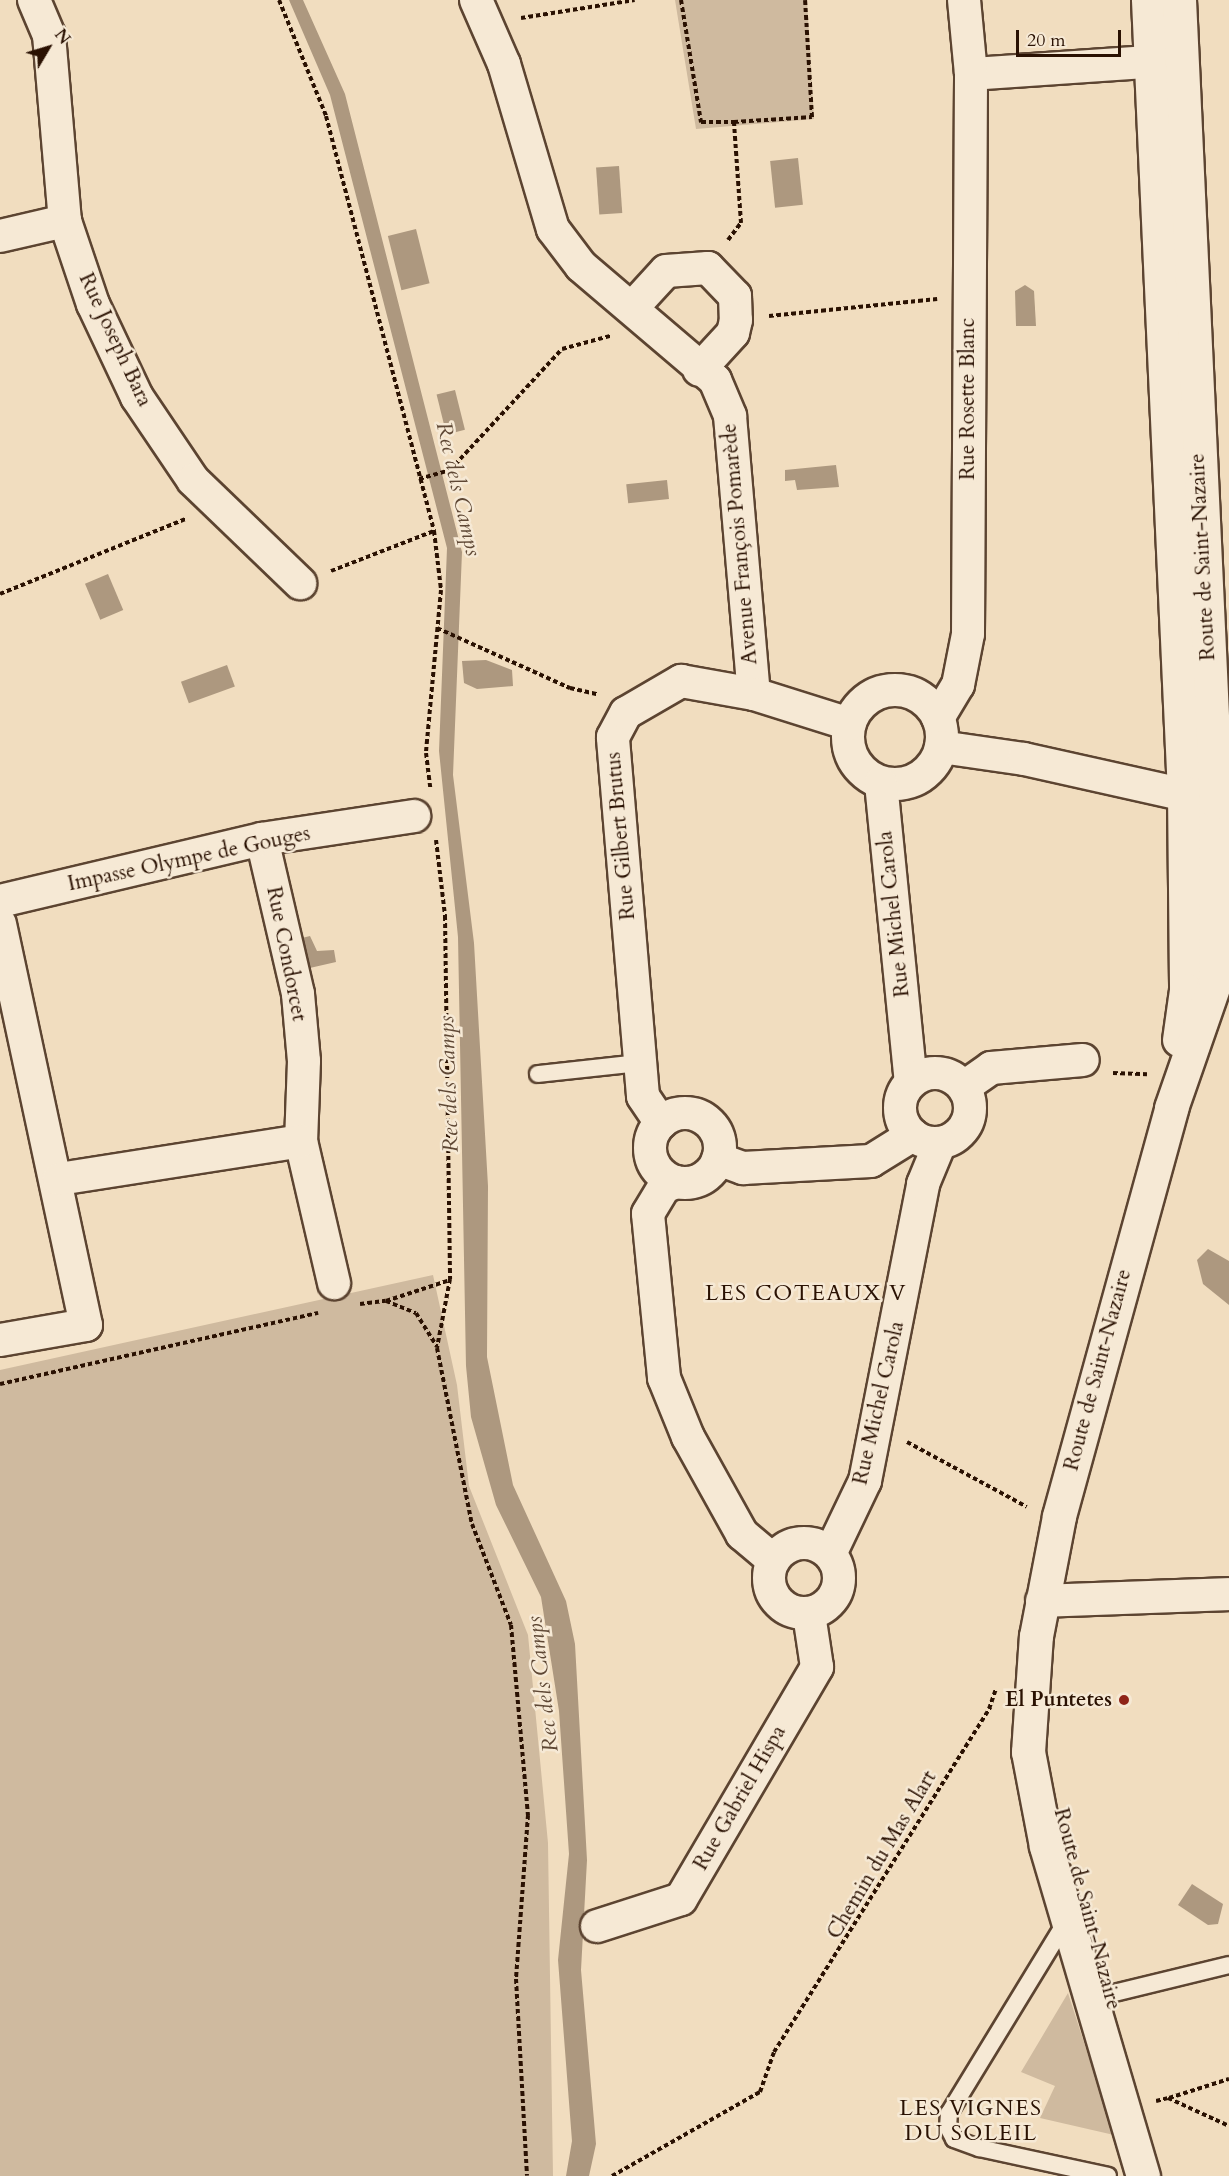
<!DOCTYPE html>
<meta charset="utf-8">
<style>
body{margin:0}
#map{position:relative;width:1229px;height:2176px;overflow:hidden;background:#f1ddbf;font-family:Cardo,serif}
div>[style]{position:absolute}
.green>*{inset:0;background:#cfba9f}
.water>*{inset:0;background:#ad987f;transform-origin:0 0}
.path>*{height:4px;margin-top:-2px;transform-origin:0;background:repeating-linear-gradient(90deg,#2a1102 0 4.5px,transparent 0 7.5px)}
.roads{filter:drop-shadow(2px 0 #5c4431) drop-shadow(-2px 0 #5c4431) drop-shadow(0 2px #5c4431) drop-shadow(0 -2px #5c4431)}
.service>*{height:16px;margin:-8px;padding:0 8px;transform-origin:8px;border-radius:8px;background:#f6e9d5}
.minor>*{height:32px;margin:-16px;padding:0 16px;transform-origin:16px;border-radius:16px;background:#f6e9d5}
.minor>.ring{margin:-16px;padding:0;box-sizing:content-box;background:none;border:32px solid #f6e9d5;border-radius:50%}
.tertiary>*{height:33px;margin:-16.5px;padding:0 16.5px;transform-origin:16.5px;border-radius:16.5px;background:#f6e9d5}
.dots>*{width:16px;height:16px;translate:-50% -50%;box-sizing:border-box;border:3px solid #f6e9d5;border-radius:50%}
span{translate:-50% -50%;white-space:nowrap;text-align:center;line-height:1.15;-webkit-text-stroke:5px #f6e9d5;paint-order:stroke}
.street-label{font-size:21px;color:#2a1102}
.poi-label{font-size:21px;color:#2a1102;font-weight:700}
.right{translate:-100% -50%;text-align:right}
.water-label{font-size:22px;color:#5e4734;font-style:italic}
.neighbourhood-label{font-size:22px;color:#2a1102;letter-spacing:1.5px}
.north{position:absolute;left:18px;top:18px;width:60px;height:60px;-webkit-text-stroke:4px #f6e9d5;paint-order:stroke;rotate:52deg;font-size:16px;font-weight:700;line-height:24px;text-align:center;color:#2a1102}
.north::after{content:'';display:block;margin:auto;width:21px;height:27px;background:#2a1102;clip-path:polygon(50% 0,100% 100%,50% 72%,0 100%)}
.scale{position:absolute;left:1016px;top:30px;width:105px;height:27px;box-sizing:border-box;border:3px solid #2a1102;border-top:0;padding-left:8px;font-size:18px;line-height:21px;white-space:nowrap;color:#2a1102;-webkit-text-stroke:4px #f6e9d5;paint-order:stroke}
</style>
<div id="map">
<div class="green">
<i style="clip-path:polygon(675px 0,807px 0,814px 119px,696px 129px)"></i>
<i style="clip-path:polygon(433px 1275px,457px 1385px,469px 1486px,528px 1635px,548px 1843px,553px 2176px,0 2176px,0 1370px)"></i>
<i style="clip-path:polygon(1068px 1993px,1114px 2135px,1040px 2118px,1055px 2086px,1021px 2072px)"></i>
</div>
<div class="water">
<i style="clip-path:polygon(289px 0,303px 0,345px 94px,462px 552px,453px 775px,474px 943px,488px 1186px,487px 1357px,513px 1485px,566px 1601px,575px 1644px,587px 1860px,581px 1970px,596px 2144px,589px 2176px,566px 2176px,572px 2141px,558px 1960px,569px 1854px,559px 1711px,541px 1597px,496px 1505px,471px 1417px,466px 1366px,458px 937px,439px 751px,447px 548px,330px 95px)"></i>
<i style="left:798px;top:158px;width:47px;height:28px;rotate:84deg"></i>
<i style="left:619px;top:166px;width:47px;height:23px;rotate:86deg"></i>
<i style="left:416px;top:229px;width:56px;height:29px;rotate:76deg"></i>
<i style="clip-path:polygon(1025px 285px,1034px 291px,1036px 326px,1016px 326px,1015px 291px)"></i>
<i style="left:455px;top:390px;width:41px;height:19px;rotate:76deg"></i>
<i style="clip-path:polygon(836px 465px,839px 487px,797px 490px,795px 480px,785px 481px,785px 470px)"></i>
<i style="left:667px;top:480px;width:19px;height:41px;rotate:84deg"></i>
<i style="left:108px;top:574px;width:39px;height:25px;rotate:67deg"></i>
<i style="clip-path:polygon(486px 660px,512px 670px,513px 686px,477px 689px,464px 683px,462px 661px)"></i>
<i style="left:227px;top:665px;width:23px;height:49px;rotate:70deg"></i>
<i style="clip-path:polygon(310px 936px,317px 951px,334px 950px,336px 962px,301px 970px,294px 940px)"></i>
<i style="clip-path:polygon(1208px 1249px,1229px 1261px,1229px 1305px,1203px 1284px,1197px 1260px)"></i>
<i style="clip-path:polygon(1192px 1884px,1223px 1904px,1218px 1924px,1208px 1925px,1178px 1905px)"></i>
</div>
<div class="path">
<i style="left:279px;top:0;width:125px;rotate:67.9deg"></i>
<i style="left:326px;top:116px;width:429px;rotate:75.4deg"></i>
<i style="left:434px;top:531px;width:59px;rotate:83.2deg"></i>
<i style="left:441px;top:590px;width:164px;rotate:95.3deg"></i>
<i style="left:426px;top:753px;width:35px;rotate:83deg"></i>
<i style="left:681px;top:0;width:124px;rotate:80.7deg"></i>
<i style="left:701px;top:122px;width:33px"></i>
<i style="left:734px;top:122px;width:78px;rotate:-3.7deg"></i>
<i style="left:812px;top:117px;width:117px;rotate:-93.4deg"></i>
<i style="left:521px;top:18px;width:115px;rotate:-9deg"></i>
<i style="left:728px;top:240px;width:21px;rotate:-53deg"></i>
<i style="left:741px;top:223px;width:101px;rotate:-94deg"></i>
<i style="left:769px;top:316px;width:169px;rotate:-5.8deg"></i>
<i style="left:419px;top:479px;width:32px;rotate:-16deg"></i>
<i style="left:450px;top:470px;width:165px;rotate:-47.2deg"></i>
<i style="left:562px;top:349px;width:50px;rotate:-15.2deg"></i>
<i style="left:331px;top:571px;width:110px;rotate:-21.2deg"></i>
<i style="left:0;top:594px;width:201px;rotate:-22deg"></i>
<i style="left:437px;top:628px;width:146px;rotate:24.3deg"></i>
<i style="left:570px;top:688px;width:28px;rotate:13deg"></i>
<i style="left:436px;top:840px;width:77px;rotate:83.2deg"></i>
<i style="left:445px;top:916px;width:363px;rotate:89.2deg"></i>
<i style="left:450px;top:1279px;width:70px;rotate:100.7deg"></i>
<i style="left:437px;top:1348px;width:179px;rotate:78.8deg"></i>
<i style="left:472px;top:1524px;width:108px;rotate:68.9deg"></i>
<i style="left:511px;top:1625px;width:191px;rotate:84.9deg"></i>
<i style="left:528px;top:1815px;width:164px;rotate:94.2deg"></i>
<i style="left:516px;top:1979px;width:197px;rotate:86.8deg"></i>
<i style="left:1113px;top:1073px;width:34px;rotate:2deg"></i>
<i style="left:386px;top:1301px;width:67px;rotate:-18.2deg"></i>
<i style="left:360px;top:1304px;width:26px;rotate:-7deg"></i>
<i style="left:386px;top:1301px;width:32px;rotate:22deg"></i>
<i style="left:416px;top:1313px;width:39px;rotate:58deg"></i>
<i style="left:0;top:1384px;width:326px;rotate:-12.6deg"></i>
<i style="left:907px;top:1442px;width:136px;rotate:28.4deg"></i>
<i style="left:989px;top:1709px;width:21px;rotate:-71deg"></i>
<i style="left:1169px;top:2098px;width:63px;rotate:-17.6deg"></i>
<i style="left:1156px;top:2101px;width:12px;rotate:-14deg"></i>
<i style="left:1168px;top:2098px;width:67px;rotate:24.7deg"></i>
<i style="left:612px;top:2176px;width:170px;rotate:-29.6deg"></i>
<i style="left:760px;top:2092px;width:42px;rotate:-70.7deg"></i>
<i style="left:774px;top:2052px;width:407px;rotate:-57.9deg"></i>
</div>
<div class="roads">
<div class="service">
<i style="left:538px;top:1074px;width:103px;rotate:-6.2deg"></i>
<i style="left:1067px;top:1920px;width:226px;rotate:121.4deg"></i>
<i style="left:949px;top:2113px;width:14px;rotate:94deg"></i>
<i style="left:948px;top:2127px;width:13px;rotate:63deg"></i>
<i style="left:954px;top:2139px;width:27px;rotate:20deg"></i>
<i style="left:979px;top:2148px;width:132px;rotate:12.2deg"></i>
<i style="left:1110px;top:1994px;width:122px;rotate:-13.7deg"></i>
</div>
<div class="minor">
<i style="left:34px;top:0;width:38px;rotate:67deg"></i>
<i style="left:49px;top:35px;width:187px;rotate:85.1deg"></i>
<i style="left:65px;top:221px;width:88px;rotate:71.4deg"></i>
<i style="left:93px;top:304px;width:103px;rotate:64.7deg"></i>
<i style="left:137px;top:397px;width:100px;rotate:56deg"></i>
<i style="left:193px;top:480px;width:149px;rotate:43.9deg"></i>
<i style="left:476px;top:0;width:70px;rotate:66.4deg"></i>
<i style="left:504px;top:64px;width:172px;rotate:73.5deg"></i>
<i style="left:553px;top:229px;width:46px;rotate:52.9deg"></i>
<i style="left:581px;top:266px;width:176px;rotate:40.4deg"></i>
<i style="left:715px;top:380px;width:39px;rotate:67deg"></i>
<i style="left:730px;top:416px;width:279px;rotate:85.1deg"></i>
<i style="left:971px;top:74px;width:206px;rotate:-3.9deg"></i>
<i style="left:0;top:236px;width:67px;rotate:-13deg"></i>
<i style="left:632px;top:308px;width:50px;rotate:-47.4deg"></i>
<i style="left:666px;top:271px;width:42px;rotate:-4.1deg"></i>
<i style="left:708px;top:268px;width:39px;rotate:46deg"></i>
<i style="left:735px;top:296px;width:24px;rotate:88deg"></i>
<i style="left:736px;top:320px;width:13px;rotate:103deg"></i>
<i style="left:733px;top:333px;width:50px;rotate:132.6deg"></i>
<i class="ring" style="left:848px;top:690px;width:62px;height:62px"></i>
<i style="left:938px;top:718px;width:39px;rotate:-59deg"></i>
<i style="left:958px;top:685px;width:52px;rotate:-78.9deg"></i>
<i style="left:968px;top:634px;width:560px;rotate:-89.69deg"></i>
<i style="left:971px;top:74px;width:74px;rotate:-95.4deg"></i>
<i style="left:941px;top:747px;width:84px;rotate:8.2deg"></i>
<i style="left:1024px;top:759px;width:189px;rotate:12.6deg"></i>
<i style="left:881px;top:783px;width:301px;rotate:84.3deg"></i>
<i style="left:262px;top:839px;width:159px;rotate:76.9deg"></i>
<i style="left:298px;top:994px;width:67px;rotate:84.9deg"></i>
<i style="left:304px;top:1061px;width:80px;rotate:92.1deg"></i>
<i style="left:301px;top:1141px;width:146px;rotate:76.9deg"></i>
<i style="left:0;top:901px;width:269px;rotate:-13.3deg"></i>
<i style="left:262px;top:839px;width:154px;rotate:-8.6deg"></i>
<i style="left:0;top:924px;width:410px;rotate:77.9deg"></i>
<i style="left:86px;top:1325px;width:87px;rotate:170.1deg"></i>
<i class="ring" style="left:900px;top:1073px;width:38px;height:38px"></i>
<i style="left:964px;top:1087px;width:33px;rotate:-35deg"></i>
<i style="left:991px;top:1068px;width:92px;rotate:-5deg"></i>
<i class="ring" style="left:650px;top:1113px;width:38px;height:38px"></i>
<i style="left:661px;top:1123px;width:32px;rotate:-124deg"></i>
<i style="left:643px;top:1096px;width:360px;rotate:-94.8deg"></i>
<i style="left:613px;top:737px;width:27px;rotate:-62deg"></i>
<i style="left:626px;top:713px;width:64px;rotate:-30.2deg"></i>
<i style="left:681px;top:681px;width:74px;rotate:10.1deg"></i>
<i style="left:754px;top:694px;width:100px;rotate:17.5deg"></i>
<i style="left:718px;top:1159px;width:27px;rotate:20deg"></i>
<i style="left:743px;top:1168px;width:128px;rotate:-3.1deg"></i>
<i style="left:871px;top:1161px;width:49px;rotate:-31.8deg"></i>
<i style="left:59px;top:1179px;width:245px;rotate:-8.9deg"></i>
<i style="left:676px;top:1182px;width:13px;rotate:157deg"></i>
<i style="left:664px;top:1187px;width:31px;rotate:121deg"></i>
<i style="left:648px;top:1214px;width:165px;rotate:84.4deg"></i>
<i style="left:664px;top:1378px;width:64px;rotate:67.9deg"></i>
<i style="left:688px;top:1437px;width:111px;rotate:60.9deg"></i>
<i style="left:742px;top:1534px;width:40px;rotate:40deg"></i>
<i class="ring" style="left:769px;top:1543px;width:38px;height:38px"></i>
<i style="left:830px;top:1554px;width:81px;rotate:-64.4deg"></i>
<i style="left:865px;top:1481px;width:303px;rotate:-78.9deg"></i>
<i style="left:923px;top:1184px;width:44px;rotate:-67.5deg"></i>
<i style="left:1042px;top:1601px;width:187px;rotate:-2.1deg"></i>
<i style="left:597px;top:1926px;width:88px;rotate:-17.8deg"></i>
<i style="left:681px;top:1899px;width:269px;rotate:-59.6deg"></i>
<i style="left:817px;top:1667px;width:54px;rotate:-98.6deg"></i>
</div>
<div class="tertiary">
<i style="left:1148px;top:0;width:793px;rotate:87.4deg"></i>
<i style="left:1184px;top:792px;width:198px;rotate:89.4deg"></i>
<i style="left:1186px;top:990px;width:50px;rotate:98deg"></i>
<i style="left:1143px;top:2176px;width:344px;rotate:-106.4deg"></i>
<i style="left:1046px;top:1846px;width:96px;rotate:-100.8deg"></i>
<i style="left:1028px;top:1752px;width:116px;rotate:-86.1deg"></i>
<i style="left:1036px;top:1636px;width:122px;rotate:-79.1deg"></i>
<i style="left:1059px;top:1516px;width:423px;rotate:-74.6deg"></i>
<i style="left:1171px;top:1108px;width:133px;rotate:-70.8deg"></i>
<i style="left:1215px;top:982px;width:180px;rotate:-89.7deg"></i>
<i style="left:1216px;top:802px;width:803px;rotate:-92.64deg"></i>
</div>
</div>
<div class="dots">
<i style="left:1124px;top:1700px;background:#8f2418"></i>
</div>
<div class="street-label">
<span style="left:115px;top:340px;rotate:65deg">Rue Joseph Bara</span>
<span style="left:968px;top:399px;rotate:-90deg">Rue Rosette Blanc</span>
<span style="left:740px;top:544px;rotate:-95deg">Avenue François Pomarède</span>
<span style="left:1203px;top:557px;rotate:-93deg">Route de Saint-Nazaire</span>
<span style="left:621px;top:836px;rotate:-95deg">Rue Gilbert Brutus</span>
<span style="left:189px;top:859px;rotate:-12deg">Impasse Olympe de Gouges</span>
<span style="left:894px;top:914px;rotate:-96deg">Rue Michel Carola</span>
<span style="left:286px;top:954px;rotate:79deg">Rue Condorcet</span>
<span style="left:1098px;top:1370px;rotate:-75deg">Route de Saint-Nazaire</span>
<span style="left:879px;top:1403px;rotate:-77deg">Rue Michel Carola</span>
<span style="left:740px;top:1798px;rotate:-60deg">Rue Gabriel Hispa</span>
<span style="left:882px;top:1855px;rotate:-59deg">Chemin du Mas Alart</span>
<span style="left:1087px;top:1909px;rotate:75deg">Route de Saint-Nazaire</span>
</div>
<div class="poi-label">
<span class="right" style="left:1112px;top:1700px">El Puntetes</span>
</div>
<div class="water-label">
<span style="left:458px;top:489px;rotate:77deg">Rec dels Camps</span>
<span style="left:449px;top:1084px;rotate:-92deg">Rec dels Camps</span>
<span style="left:543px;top:1684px;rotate:-97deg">Rec dels Camps</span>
</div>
<div class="neighbourhood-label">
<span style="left:806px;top:1294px">LES COTEAUX V</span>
<span style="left:971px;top:2121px">LES VIGNES<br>DU SOLEIL</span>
</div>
<div class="north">N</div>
<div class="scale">20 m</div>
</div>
